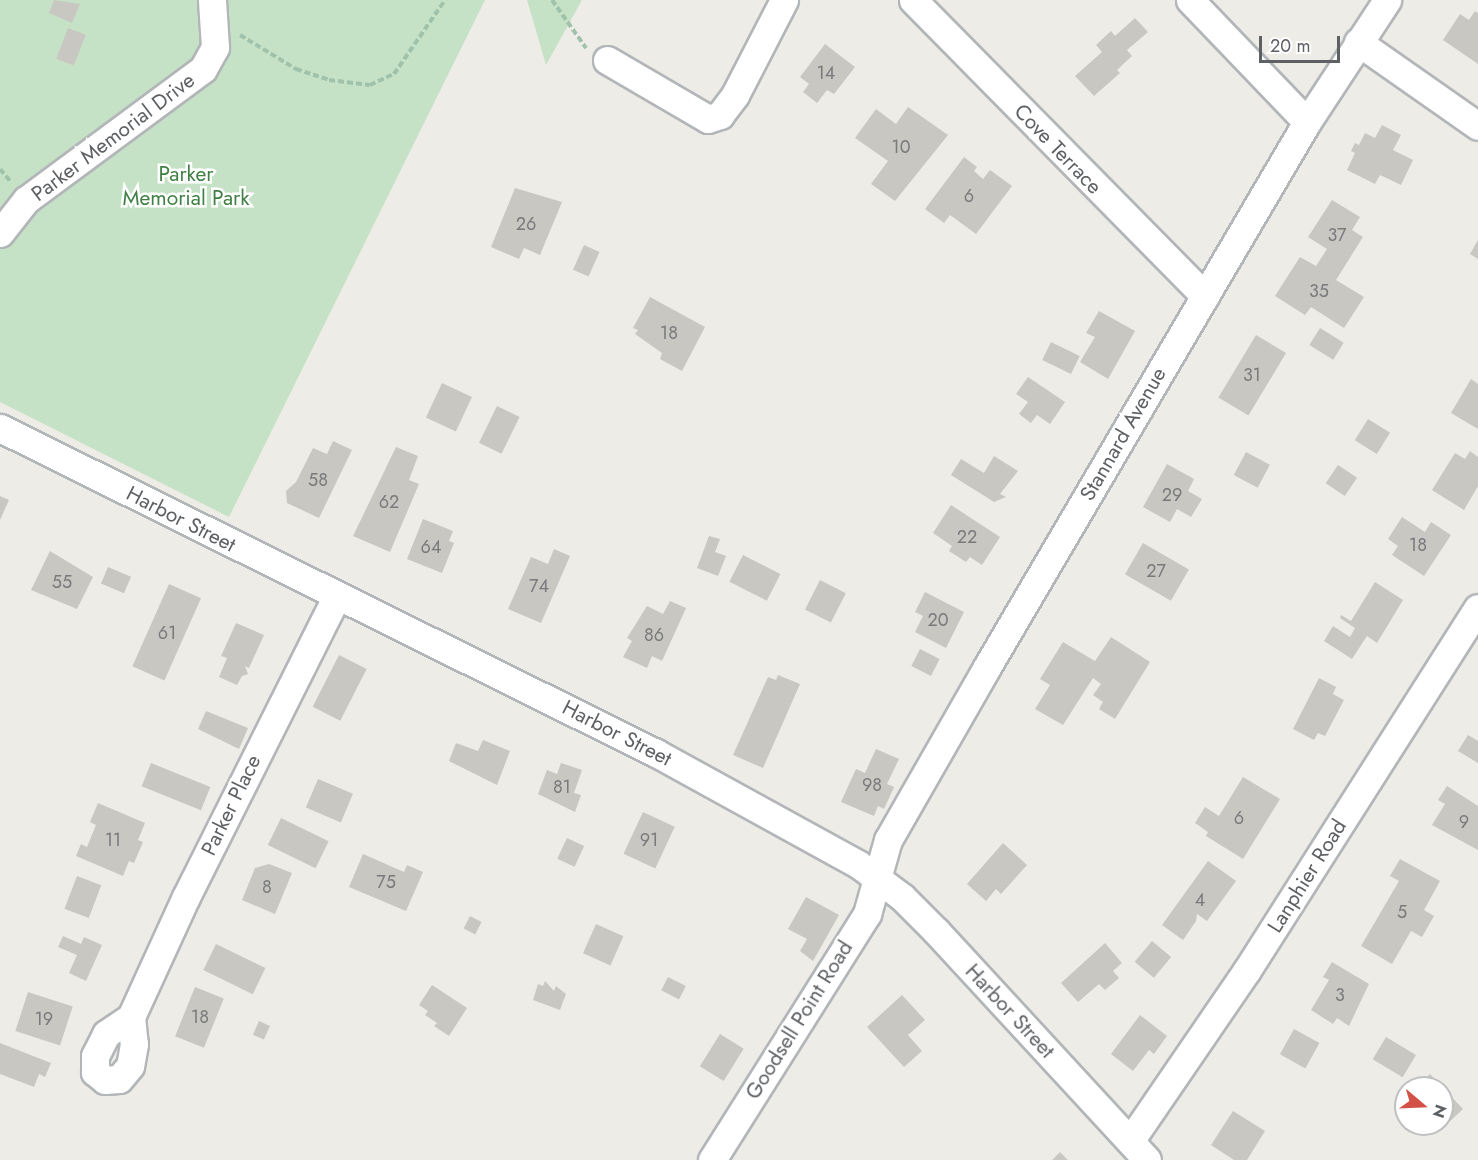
<!DOCTYPE html>
<style>
body{margin:0}
#map{position:relative;width:1478px;height:1160px;overflow:hidden;background:#eeece6;font-family:Jost,sans-serif}
div>[style]{position:absolute}
.green>*{inset:0;background:#c6e2c6}
.building>*{inset:0;background:#c9c7c2;transform-origin:0 0}
.path>*{height:4px;margin-top:-2px;transform-origin:0;background:repeating-linear-gradient(90deg,#a0c2aa 0 6px,transparent 0 9px)}
.roads{filter:drop-shadow(2px 0 #b3b6b9) drop-shadow(-2px 0 #b3b6b9) drop-shadow(0 2px #b3b6b9) drop-shadow(0 -2px #b3b6b9)}
.minor>*{height:27px;margin:-13.5px;padding:0 13.5px;transform-origin:13.5px;border-radius:13.5px;background:#fff}
span{translate:-50% -50%;white-space:nowrap;text-align:center;line-height:1.15;-webkit-text-stroke:5px #fff;paint-order:stroke}
.number-label{font-size:18px;color:#797a7c}
.number-label span{-webkit-text-stroke-width:0}
.street-label{font-size:21px;color:#5e6164}
.park-label{font-size:21px;color:#418044}
.north{position:absolute;left:1394px;top:1076px;width:60px;height:60px;box-sizing:border-box;background:#fff;border:2px solid #bfc0c1;border-radius:50%;rotate:109deg;font-size:16px;font-weight:700;line-height:24px;text-align:center;color:#5e6164}
.north::after{content:'';display:block;margin:auto;width:21px;height:27px;background:#d35247;clip-path:polygon(50% 0,100% 100%,50% 72%,0 100%)}
.scale{position:absolute;left:1259px;top:36px;width:81px;height:27px;box-sizing:border-box;border:3px solid #5e6164;border-top:0;padding-left:8px;font-size:18px;line-height:21px;white-space:nowrap;color:#5e6164;-webkit-text-stroke:4px #fff;paint-order:stroke}
</style>
<div id="map">
<div class="green">
<i style="clip-path:polygon(0 0,485px 0,229px 517px,0 402px)"></i>
<i style="clip-path:polygon(527px 0,582px 0,546px 65px)"></i>
</div>
<div class="building">
<i style="clip-path:polygon(54px 0,80px 4px,72px 23px,49px 13px)"></i>
<i style="clip-path:polygon(1475px 11px,1478px 13px,1478px 64px,1443px 40px,1460px 14px,1469px 20px)"></i>
<i style="clip-path:polygon(1135px 18px,1148px 32px,1127px 50px,1132px 56px,1117px 70px,1120px 73px,1094px 96px,1075px 76px,1102px 52px,1096px 45px,1111px 31px,1115px 36px)"></i>
<i style="left:68px;top:28px;width:19px;height:33px;rotate:21deg"></i>
<i style="clip-path:polygon(825px 44px,855px 67px,834px 94px,827px 90px,817px 103px,803px 92px,809px 84px,800px 77px)"></i>
<i style="clip-path:polygon(908px 107px,948px 135px,895px 201px,871px 184px,888px 161px,855px 138px,876px 109px,896px 124px)"></i>
<i style="clip-path:polygon(1382px 125px,1401px 135px,1393px 150px,1413px 160px,1401px 185px,1380px 175px,1375px 184px,1347px 170px,1355px 153px,1351px 151px,1355px 143px,1359px 145px,1365px 133px,1375px 138px)"></i>
<i style="clip-path:polygon(964px 157px,977px 167px,974px 171px,983px 179px,990px 170px,1012px 186px,976px 234px,950px 215px,944px 223px,925px 209px)"></i>
<i style="clip-path:polygon(515px 188px,562px 202px,540px 255px,524px 248px,519px 259px,491px 247px)"></i>
<i style="clip-path:polygon(1332px 200px,1360px 217px,1352px 230px,1363px 237px,1336px 280px,1364px 297px,1344px 328px,1311px 307px,1305px 315px,1275px 296px,1300px 257px,1316px 266px,1327px 249px,1308px 237px)"></i>
<i style="clip-path:polygon(1478px 240px,1478px 259px,1470px 254px)"></i>
<i style="left:584px;top:245px;width:17px;height:27px;rotate:24deg"></i>
<i style="clip-path:polygon(650px 297px,705px 327px,682px 371px,660px 359px,662px 353px,635px 334px,638px 330px,633px 328px)"></i>
<i style="clip-path:polygon(1099px 311px,1135px 331px,1108px 379px,1080px 362px,1095px 337px,1086px 333px)"></i>
<i style="left:1320px;top:328px;width:28px;height:20px;rotate:32deg"></i>
<i style="left:1256px;top:335px;width:35px;height:73px;rotate:31deg"></i>
<i style="left:1051px;top:342px;width:32px;height:20px;rotate:26deg"></i>
<i style="clip-path:polygon(1028px 377px,1065px 402px,1050px 424px,1037px 415px,1031px 423px,1019px 414px,1028px 402px,1016px 394px)"></i>
<i style="clip-path:polygon(1471px 379px,1478px 384px,1478px 429px,1451px 413px)"></i>
<i style="left:442px;top:383px;width:33px;height:38px;rotate:25deg"></i>
<i style="left:497px;top:406px;width:25px;height:41px;rotate:26deg"></i>
<i style="left:1368px;top:419px;width:26px;height:25px;rotate:32deg"></i>
<i style="clip-path:polygon(333px 441px,352px 450px,319px 518px,287px 503px,286px 491px,296px 482px,313px 448px,327px 454px)"></i>
<i style="clip-path:polygon(396px 447px,418px 456px,409px 480px,419px 484px,390px 552px,353px 536px)"></i>
<i style="clip-path:polygon(1470px 451px,1478px 457px,1478px 486px,1464px 510px,1432px 490px,1455px 453px,1465px 459px)"></i>
<i style="left:1246px;top:452px;width:27px;height:26px;rotate:28deg"></i>
<i style="clip-path:polygon(994px 456px,1018px 471px,1000px 494px,1006px 497px,994px 502px,951px 475px,961px 459px,984px 473px)"></i>
<i style="clip-path:polygon(1167px 464px,1194px 479px,1188px 491px,1202px 499px,1191px 517px,1177px 509px,1170px 522px,1143px 507px)"></i>
<i style="left:1338px;top:465px;width:23px;height:22px;rotate:34deg"></i>
<i style="clip-path:polygon(0 496px,9px 500px,0 520px)"></i>
<i style="clip-path:polygon(951px 505px,1000px 537px,982px 565px,970px 557px,966px 562px,949px 551px,952px 546px,933px 533px)"></i>
<i style="clip-path:polygon(1402px 517px,1425px 532px,1431px 522px,1451px 535px,1424px 576px,1392px 555px,1398px 546px,1388px 539px)"></i>
<i style="clip-path:polygon(423px 519px,453px 531px,449px 541px,454px 543px,442px 573px,407px 559px)"></i>
<i style="clip-path:polygon(709px 536px,720px 539px,715px 552px,726px 556px,718px 576px,697px 568px)"></i>
<i style="left:1143px;top:543px;width:53px;height:36px;rotate:30deg"></i>
<i style="clip-path:polygon(554px 549px,570px 556px,541px 623px,508px 609px,531px 557px,548px 564px)"></i>
<i style="clip-path:polygon(50px 551px,93px 577px,77px 609px,31px 590px)"></i>
<i style="left:743px;top:555px;width:42px;height:30px;rotate:27deg"></i>
<i style="left:108px;top:567px;width:25px;height:18px;rotate:23deg"></i>
<i style="left:820px;top:580px;width:29px;height:33px;rotate:27deg"></i>
<i style="clip-path:polygon(1375px 582px,1403px 600px,1377px 643px,1367px 636px,1352px 659px,1324px 641px,1333px 626px,1350px 637px,1355px 628px,1340px 618px,1341px 615px,1351px 621px)"></i>
<i style="left:169px;top:584px;width:35px;height:90px;rotate:24deg"></i>
<i style="clip-path:polygon(925px 592px,964px 612px,946px 648px,915px 632px,923px 616px,915px 612px)"></i>
<i style="clip-path:polygon(670px 601px,686px 608px,662px 661px,652px 656px,647px 668px,623px 657px,632px 641px,627px 638px,647px 606px,663px 614px)"></i>
<i style="clip-path:polygon(236px 623px,264px 635px,249px 668px,245px 666px,248px 674px,242px 676px,237px 685px,219px 677px,227px 658px,221px 656px)"></i>
<i style="clip-path:polygon(1111px 637px,1150px 662px,1115px 719px,1099px 709px,1103px 702px,1093px 695px,1101px 684px,1093px 678px,1063px 725px,1035px 709px,1050px 685px,1040px 679px,1063px 642px,1095px 661px)"></i>
<i style="left:920px;top:649px;width:22px;height:19px;rotate:27deg"></i>
<i style="left:339px;top:655px;width:31px;height:58px;rotate:27deg"></i>
<i style="clip-path:polygon(778px 675px,800px 684px,763px 768px,733px 755px,768px 677px,776px 680px)"></i>
<i style="clip-path:polygon(1319px 678px,1336px 687px,1333px 694px,1344px 700px,1325px 736px,1318px 733px,1314px 740px,1293px 729px)"></i>
<i style="clip-path:polygon(206px 711px,248px 728px,239px 749px,198px 729px)"></i>
<i style="clip-path:polygon(1468px 735px,1478px 741px,1478px 763px,1458px 751px)"></i>
<i style="clip-path:polygon(483px 740px,510px 751px,497px 785px,449px 761px,456px 743px,478px 751px)"></i>
<i style="clip-path:polygon(876px 749px,899px 759px,887px 784px,894px 787px,884px 809px,878px 806px,874px 816px,841px 802px,856px 769px,865px 773px)"></i>
<i style="left:151px;top:763px;width:64px;height:25px;rotate:22deg"></i>
<i style="clip-path:polygon(561px 763px,582px 770px,574px 793px,581px 795px,575px 812px,538px 794px,547px 770px,557px 774px)"></i>
<i style="clip-path:polygon(1243px 777px,1280px 799px,1243px 859px,1206px 836px,1208px 832px,1195px 823px,1205px 807px,1219px 816px)"></i>
<i style="left:318px;top:779px;width:38px;height:31px;rotate:23deg"></i>
<i style="clip-path:polygon(1447px 786px,1478px 806px,1478px 850px,1432px 825px,1445px 804px,1438px 800px)"></i>
<i style="clip-path:polygon(98px 803px,145px 823px,138px 840px,143px 842px,134px 863px,129px 861px,123px 876px,76px 856px,81px 844px,87px 847px,96px 825px,90px 822px)"></i>
<i style="left:643px;top:812px;width:35px;height:46px;rotate:25deg"></i>
<i style="left:281px;top:818px;width:53px;height:30px;rotate:26deg"></i>
<i style="left:567px;top:838px;width:19px;height:23px;rotate:25deg"></i>
<i style="clip-path:polygon(1003px 843px,1027px 865px,1001px 894px,996px 889px,986px 901px,967px 884px)"></i>
<i style="clip-path:polygon(363px 854px,404px 872px,407px 865px,423px 872px,406px 911px,349px 887px)"></i>
<i style="clip-path:polygon(1400px 859px,1440px 881px,1424px 910px,1434px 916px,1422px 937px,1411px 931px,1392px 964px,1361px 946px,1399px 881px,1390px 876px)"></i>
<i style="clip-path:polygon(1208px 861px,1236px 881px,1207px 921px,1197px 914px,1196px 921px,1183px 940px,1162px 925px)"></i>
<i style="clip-path:polygon(269px 864px,292px 873px,275px 914px,242px 900px,255px 868px)"></i>
<i style="left:77px;top:876px;width:26px;height:35px;rotate:21deg"></i>
<i style="clip-path:polygon(806px 897px,839px 915px,813px 961px,800px 951px,807px 939px,788px 929px)"></i>
<i style="left:470px;top:916px;width:13px;height:14px;rotate:27deg"></i>
<i style="left:596px;top:924px;width:30px;height:32px;rotate:24deg"></i>
<i style="clip-path:polygon(63px 936px,81px 944px,84px 937px,102px 945px,86px 981px,69px 973px,77px 955px,58px 947px)"></i>
<i style="left:1152px;top:941px;width:25px;height:27px;rotate:40deg"></i>
<i style="clip-path:polygon(1105px 943px,1122px 963px,1113px 971px,1119px 978px,1105px 990px,1099px 984px,1078px 1002px,1061px 983px)"></i>
<i style="left:216px;top:944px;width:55px;height:29px;rotate:26deg"></i>
<i style="clip-path:polygon(1332px 962px,1369px 984px,1349px 1026px,1337px 1018px,1333px 1024px,1311px 1010px,1329px 980px,1323px 977px)"></i>
<i style="left:668px;top:977px;width:20px;height:15px;rotate:27deg"></i>
<i style="clip-path:polygon(545px 981px,554px 991px,556px 986px,566px 994px,560px 1010px,533px 1000px,538px 984px,543px 986px)"></i>
<i style="clip-path:polygon(432px 985px,467px 1008px,449px 1036px,434px 1026px,437px 1023px,425px 1015px,428px 1011px,419px 1005px)"></i>
<i style="left:195px;top:987px;width:31px;height:53px;rotate:22deg"></i>
<i style="left:28px;top:992px;width:47px;height:41px;rotate:18deg"></i>
<i style="clip-path:polygon(902px 995px,925px 1020px,908px 1035px,922px 1051px,904px 1067px,867px 1027px)"></i>
<i style="clip-path:polygon(1140px 1015px,1167px 1036px,1154px 1054px,1149px 1050px,1133px 1071px,1111px 1054px)"></i>
<i style="left:259px;top:1021px;width:12px;height:15px;rotate:24deg"></i>
<i style="left:1294px;top:1029px;width:29px;height:29px;rotate:29deg"></i>
<i style="left:720px;top:1034px;width:28px;height:38px;rotate:32deg"></i>
<i style="left:1386px;top:1037px;width:35px;height:26px;rotate:31deg"></i>
<i style="clip-path:polygon(0 1043px,51px 1063px,45px 1077px,39px 1074px,34px 1087px,0 1074px)"></i>
<i style="clip-path:polygon(1430px 1074px,1463px 1109px,1444px 1127px,1442px 1088px,1415px 1088px)"></i>
<i style="clip-path:polygon(1233px 1111px,1265px 1131px,1247px 1160px,1234px 1160px,1211px 1145px)"></i>
<i style="clip-path:polygon(1060px 1152px,1068px 1160px,1052px 1160px)"></i>
</div>
<div class="path">
<i style="left:552px;top:0;width:59px;rotate:54.7deg"></i>
<i style="left:240px;top:35px;width:66px;rotate:31.3deg"></i>
<i style="left:296px;top:69px;width:35px;rotate:18deg"></i>
<i style="left:329px;top:80px;width:41px;rotate:7deg"></i>
<i style="left:370px;top:85px;width:26px;rotate:-25deg"></i>
<i style="left:394px;top:74px;width:90px;rotate:-55.4deg"></i>
<i style="left:0;top:169px;width:16px;rotate:50deg"></i>
</div>
<div class="roads">
<div class="minor">
<i style="left:913px;top:0;width:416px;rotate:45.4deg"></i>
<i style="left:1190px;top:0;width:169px;rotate:46.2deg"></i>
<i style="left:1358px;top:42px;width:146px;rotate:35deg"></i>
<i style="left:607px;top:60px;width:117px;rotate:30.3deg"></i>
<i style="left:708px;top:119px;width:13px;rotate:-18deg"></i>
<i style="left:720px;top:115px;width:25px;rotate:-53deg"></i>
<i style="left:735px;top:95px;width:107px;rotate:-62.7deg"></i>
<i style="left:0;top:233px;width:42px;rotate:-51.8deg"></i>
<i style="left:26px;top:200px;width:220px;rotate:-36.5deg"></i>
<i style="left:203px;top:69px;width:25px;rotate:-61deg"></i>
<i style="left:215px;top:47px;width:47px;rotate:-93.7deg"></i>
<i style="left:0;top:428px;width:732px;rotate:26.36deg"></i>
<i style="left:656px;top:753px;width:230px;rotate:28.8deg"></i>
<i style="left:858px;top:864px;width:55px;rotate:36.9deg"></i>
<i style="left:902px;top:897px;width:48px;rotate:45deg"></i>
<i style="left:936px;top:931px;width:311px;rotate:47.3deg"></i>
<i style="left:131px;top:1017px;width:27px;rotate:84deg"></i>
<i style="left:134px;top:1044px;width:22px;rotate:100deg"></i>
<i style="left:130px;top:1066px;width:17px;rotate:130deg"></i>
<i style="left:119px;top:1079px;width:14px;rotate:176deg"></i>
<i style="left:105px;top:1080px;width:13px;rotate:-141deg"></i>
<i style="left:95px;top:1072px;width:16px;rotate:-90deg"></i>
<i style="left:95px;top:1056px;width:25px;rotate:-63deg"></i>
<i style="left:106px;top:1034px;width:30px;rotate:-34deg"></i>
<i style="left:131px;top:1017px;width:132px;rotate:-65.4deg"></i>
<i style="left:186px;top:897px;width:337px;rotate:-63.4deg"></i>
<i style="left:1130px;top:1141px;width:207px;rotate:-55.6deg"></i>
<i style="left:1247px;top:970px;width:429px;rotate:-57.5deg"></i>
<i style="left:712px;top:1160px;width:291px;rotate:-57.8deg"></i>
<i style="left:867px;top:914px;width:77px;rotate:-74.2deg"></i>
<i style="left:888px;top:840px;width:199px;rotate:-60.2deg"></i>
<i style="left:987px;top:667px;width:632px;rotate:-59.58deg"></i>
<i style="left:1307px;top:122px;width:146px;rotate:-56.7deg"></i>
</div>
</div>
<div class="number-label">
<span style="left:826px;top:73px">14</span>
<span style="left:901px;top:147px">10</span>
<span style="left:969px;top:196px">6</span>
<span style="left:526px;top:224px">26</span>
<span style="left:1337px;top:235px">37</span>
<span style="left:1319px;top:291px">35</span>
<span style="left:669px;top:333px">18</span>
<span style="left:1252px;top:375px">31</span>
<span style="left:318px;top:480px">58</span>
<span style="left:1172px;top:495px">29</span>
<span style="left:389px;top:502px">62</span>
<span style="left:967px;top:537px">22</span>
<span style="left:1418px;top:545px">18</span>
<span style="left:431px;top:547px">64</span>
<span style="left:1156px;top:571px">27</span>
<span style="left:62px;top:582px">55</span>
<span style="left:539px;top:586px">74</span>
<span style="left:938px;top:620px">20</span>
<span style="left:167px;top:633px">61</span>
<span style="left:654px;top:635px">86</span>
<span style="left:872px;top:785px">98</span>
<span style="left:562px;top:787px">81</span>
<span style="left:1239px;top:818px">6</span>
<span style="left:1464px;top:822px">9</span>
<span style="left:113px;top:840px">11</span>
<span style="left:649px;top:840px">91</span>
<span style="left:386px;top:882px">75</span>
<span style="left:267px;top:887px">8</span>
<span style="left:1200px;top:900px">4</span>
<span style="left:1402px;top:912px">5</span>
<span style="left:1340px;top:995px">3</span>
<span style="left:200px;top:1017px">18</span>
<span style="left:44px;top:1019px">19</span>
</div>
<div class="street-label">
<span style="left:113px;top:137px;rotate:-37deg">Parker Memorial Drive</span>
<span style="left:1058px;top:149px;rotate:46deg">Cove Terrace</span>
<span style="left:1123px;top:434px;rotate:-60deg">Stannard Avenue</span>
<span style="left:181px;top:519px;rotate:27deg">Harbor Street</span>
<span style="left:617px;top:733px;rotate:27deg">Harbor Street</span>
<span style="left:231px;top:805px;rotate:-64deg">Parker Place</span>
<span style="left:1307px;top:876px;rotate:-58deg">Lanphier Road</span>
<span style="left:1010px;top:1011px;rotate:47deg">Harbor Street</span>
<span style="left:799px;top:1020px;rotate:-58deg">Goodsell Point Road</span>
</div>
<div class="park-label">
<span style="left:186px;top:186px">Parker<br>Memorial Park</span>
</div>
<div class="north">N</div>
<div class="scale">20 m</div>
</div>
